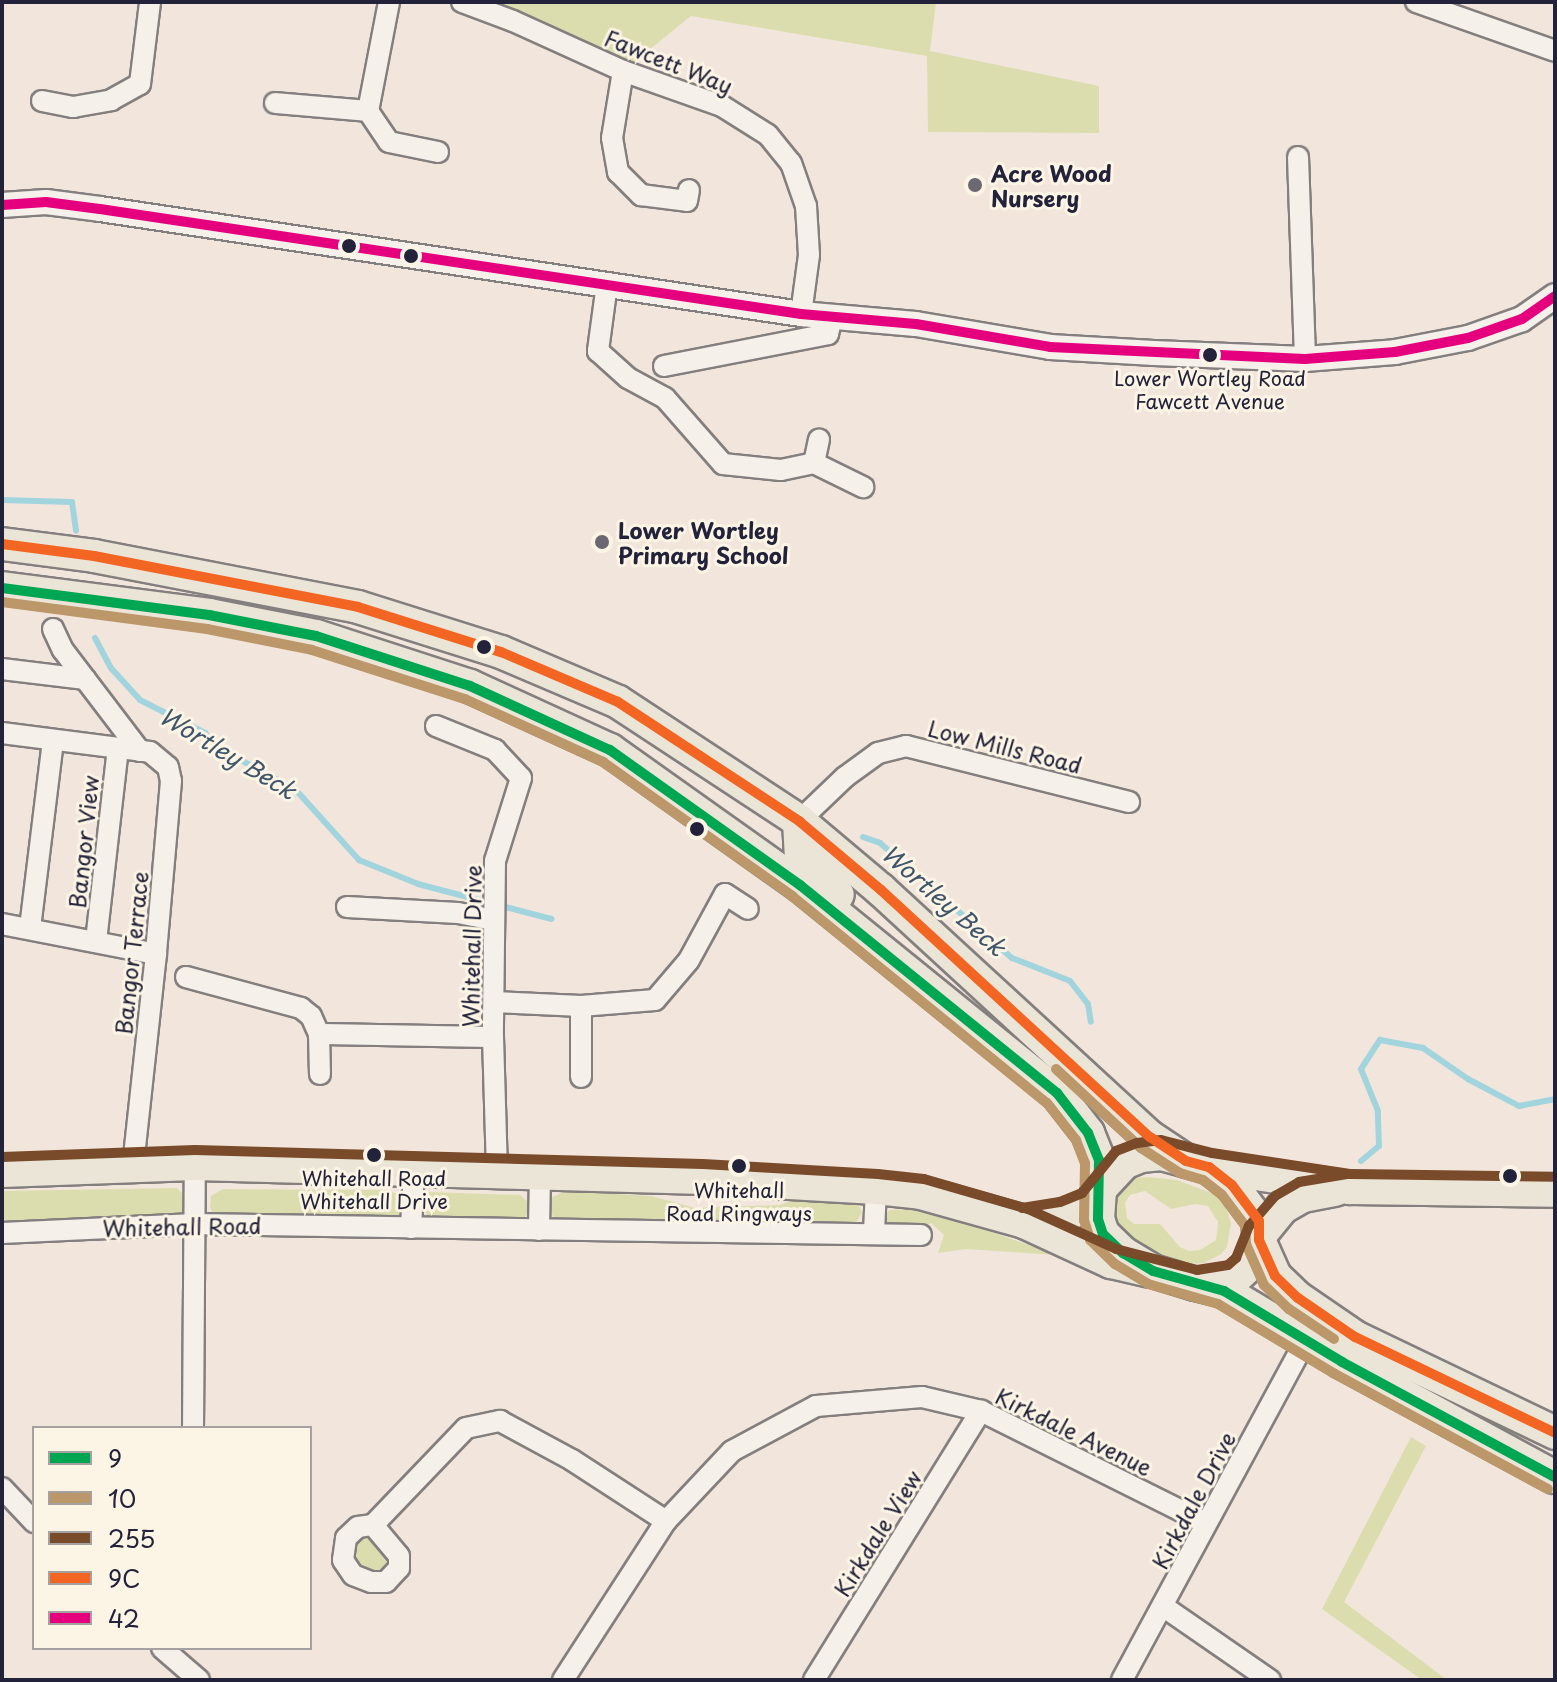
<!DOCTYPE html>
<style>
body{margin:0}
#map{position:relative;width:1557px;height:1682px;overflow:hidden;background:#f2e6dc;font-family:"Playpen Sans",sans-serif}
div>[style]{position:absolute}
.green>*{inset:0;background:#dbddae}
.stream>*{height:6px;margin:-3px;padding:0 3px;transform-origin:3px;border-radius:3px;background:#a2d4de}
.roads{filter:drop-shadow(2px 0 #847f7f) drop-shadow(-2px 0 #847f7f) drop-shadow(0 2px #847f7f) drop-shadow(0 -2px #847f7f)}
.minor>*{height:20px;margin:-10px;padding:0 10px;transform-origin:10px;border-radius:10px;background:#f5f0ea}
.tertiary>*{height:24px;margin:-12px;padding:0 12px;transform-origin:12px;border-radius:12px;background:#f5f0ea}
.primary>*{height:32px;margin:-16px;padding:0 16px;transform-origin:16px;border-radius:16px;background:#ebe5d8}
.trunk>*{height:32px;margin:-16px;padding:0 16px;transform-origin:16px;border-radius:16px;background:#ebe5d8}
.bus-1>*{height:10px;margin:-5px;padding:0 5px;transform-origin:5px;border-radius:5px;background:#00a651}
.bus-2>*{height:10px;margin:-5px;padding:0 5px;transform-origin:5px;border-radius:5px;background:#bb9769}
.bus-3>*{height:10px;margin:-5px;padding:0 5px;transform-origin:5px;border-radius:5px;background:#7a4b2a}
.bus-4>*{height:10px;margin:-5px;padding:0 5px;transform-origin:5px;border-radius:5px;background:#f26522}
.bus-5>*{height:10px;margin:-5px;padding:0 5px;transform-origin:5px;border-radius:5px;background:#e5007d}
.dots>*{width:22px;height:22px;translate:-50% -50%;box-sizing:border-box;border:4px solid #fcf5e5;border-radius:50%}
span{translate:-50% -50%;white-space:nowrap;text-align:center;line-height:1.15;-webkit-text-stroke:6px #fcf5e5;paint-order:stroke}
.bus-label{font-size:20px;color:#22223b}
.street-label{font-size:22px;color:#22223b}
.poi-label{font-size:22px;color:#22223b;font-weight:700}
.left{translate:0 -50%;text-align:left}
.water-label{font-size:24px;color:#3e556c;font-style:italic}
.frame{position:absolute;inset:0;border:4px solid #22223b;pointer-events:none}
.legend{position:absolute;left:32px;top:1426px;width:280px;height:224px;box-sizing:border-box;background:#fcf5e5;border:2px solid #a5a1a1;margin:0;padding:10px 14px;list-style:none;font-size:24px;color:#22223b}
.legend li{display:flex;align-items:center;gap:16px;height:40px}
.legend b{width:40px;border:2px solid #a5a1a1}
</style>
<div id="map">
<div class="green">
<i style="clip-path:polygon(462px 2px,936px 2px,930px 51px,1099px 86px,1099px 133px,928px 132px,927px 56px,691px 16px,623px 71px)"></i>
<i style="clip-path:polygon(evenodd,1148px 1177px,1177px 1180px,1214px 1194px,1226px 1207px,1231px 1223px,1227px 1247px,1221px 1254px,1204px 1263px,1187px 1264px,1133px 1242px,1111px 1219px,1115px 1185px,1123px 1179px,1148px 1177px,1145px 1191px,1171px 1209px,1195px 1204px,1208px 1206px,1218px 1222px,1216px 1240px,1200px 1250px,1189px 1251px,1180px 1247px,1160px 1224px,1134px 1224px,1127px 1218px,1125px 1203px,1130px 1195px,1145px 1191px)"></i>
<i style="clip-path:polygon(177px 1188px,188px 1199px,186px 1215px,2px 1225px,2px 1191px)"></i>
<i style="clip-path:polygon(223px 1189px,386px 1190px,398px 1194px,403px 1210px,397px 1220px,214px 1216px,210px 1207px,211px 1196px)"></i>
<i style="clip-path:polygon(565px 1191px,651px 1196px,695px 1208px,780px 1205px,804px 1196px,857px 1201px,862px 1213px,853px 1227px,563px 1221px,555px 1219px,547px 1207px,549px 1199px)"></i>
<i style="clip-path:polygon(429px 1192px,520px 1195px,528px 1202px,527px 1213px,524px 1220px,426px 1218px,426px 1197px)"></i>
<i style="clip-path:polygon(912px 1209px,984px 1229px,1056px 1255px,966px 1249px,938px 1253px,944px 1235px,931px 1223px,918px 1230px,884px 1230px,883px 1215px,890px 1210px)"></i>
<i style="clip-path:polygon(1411px 1437px,1426px 1446px,1344px 1602px,1447px 1680px,1422px 1680px,1322px 1609px)"></i>
<i style="clip-path:polygon(368px 1535px,388px 1557px,389px 1564px,382px 1572px,369px 1572px,354px 1564px,352px 1549px,356px 1537px)"></i>
</div>
<div class="stream">
<i style="left:2px;top:500px;width:70px;rotate:1.6deg"></i>
<i style="left:72px;top:502px;width:29px;rotate:82deg"></i>
<i style="left:95px;top:638px;width:34px;rotate:62deg"></i>
<i style="left:111px;top:668px;width:43px;rotate:47.8deg"></i>
<i style="left:140px;top:700px;width:73px;rotate:26.9deg"></i>
<i style="left:205px;top:733px;width:22px;rotate:47deg"></i>
<i style="left:220px;top:749px;width:85px;rotate:28.1deg"></i>
<i style="left:295px;top:789px;width:96px;rotate:48deg"></i>
<i style="left:359px;top:860px;width:64px;rotate:22.1deg"></i>
<i style="left:418px;top:884px;width:138px;rotate:14.7deg"></i>
<i style="left:863px;top:837px;width:18px;rotate:19deg"></i>
<i style="left:880px;top:843px;width:175px;rotate:41.1deg"></i>
<i style="left:1012px;top:958px;width:62px;rotate:21.6deg"></i>
<i style="left:1070px;top:981px;width:29px;rotate:52deg"></i>
<i style="left:1088px;top:1004px;width:18px;rotate:81deg"></i>
<i style="left:1361px;top:1161px;width:23px;rotate:-40deg"></i>
<i style="left:1379px;top:1146px;width:35px;rotate:-92deg"></i>
<i style="left:1378px;top:1111px;width:45px;rotate:-112deg"></i>
<i style="left:1361px;top:1069px;width:35px;rotate:-57deg"></i>
<i style="left:1380px;top:1040px;width:44px;rotate:10.5deg"></i>
<i style="left:1423px;top:1048px;width:55px;rotate:34.6deg"></i>
<i style="left:1468px;top:1079px;width:58px;rotate:27.9deg"></i>
<i style="left:1519px;top:1106px;width:37px;rotate:-11deg"></i>
</div>
<div class="roads">
<div class="minor">
<i style="left:389px;top:2px;width:111px;rotate:100.9deg"></i>
<i style="left:368px;top:111px;width:37px;rotate:56deg"></i>
<i style="left:389px;top:142px;width:50px;rotate:11.5deg"></i>
<i style="left:462px;top:2px;width:54px;rotate:20.4deg"></i>
<i style="left:513px;top:21px;width:121px;rotate:24.4deg"></i>
<i style="left:623px;top:71px;width:105px;rotate:19.5deg"></i>
<i style="left:722px;top:106px;width:54px;rotate:32.2deg"></i>
<i style="left:768px;top:135px;width:36px;rotate:51deg"></i>
<i style="left:791px;top:163px;width:46px;rotate:70.8deg"></i>
<i style="left:806px;top:206px;width:49px;rotate:86.5deg"></i>
<i style="left:809px;top:255px;width:60px;rotate:97.7deg"></i>
<i style="left:1416px;top:2px;width:147px;rotate:19.4deg"></i>
<i style="left:623px;top:71px;width:68px;rotate:99.3deg"></i>
<i style="left:612px;top:138px;width:35px;rotate:80deg"></i>
<i style="left:618px;top:172px;width:33px;rotate:45deg"></i>
<i style="left:641px;top:195px;width:46px;rotate:7.4deg"></i>
<i style="left:687px;top:201px;width:11px;rotate:-80deg"></i>
<i style="left:42px;top:101px;width:32px;rotate:11deg"></i>
<i style="left:73px;top:107px;width:39px;rotate:-10deg"></i>
<i style="left:111px;top:100px;width:33px;rotate:-29deg"></i>
<i style="left:140px;top:84px;width:83px;rotate:-83deg"></i>
<i style="left:275px;top:103px;width:93px;rotate:4.9deg"></i>
<i style="left:1298px;top:157px;width:202px;rotate:88deg"></i>
<i style="left:607px;top:284px;width:68px;rotate:97.7deg"></i>
<i style="left:598px;top:351px;width:40px;rotate:42deg"></i>
<i style="left:628px;top:378px;width:42px;rotate:28.4deg"></i>
<i style="left:665px;top:398px;width:88px;rotate:48.7deg"></i>
<i style="left:723px;top:464px;width:58px;rotate:5.9deg"></i>
<i style="left:781px;top:470px;width:34px;rotate:-12deg"></i>
<i style="left:814px;top:463px;width:55px;rotate:26.1deg"></i>
<i style="left:664px;top:366px;width:167px;rotate:-11deg"></i>
<i style="left:828px;top:334px;width:18px;rotate:-77deg"></i>
<i style="left:814px;top:463px;width:24px;rotate:-78deg"></i>
<i style="left:53px;top:629px;width:23px;rotate:65deg"></i>
<i style="left:63px;top:650px;width:127px;rotate:52.7deg"></i>
<i style="left:2px;top:669px;width:84px;rotate:6.9deg"></i>
<i style="left:436px;top:726px;width:64px;rotate:22.1deg"></i>
<i style="left:495px;top:750px;width:38px;rotate:47deg"></i>
<i style="left:521px;top:778px;width:87px;rotate:107.4deg"></i>
<i style="left:495px;top:861px;width:176px;rotate:90.7deg"></i>
<i style="left:493px;top:1037px;width:134px;rotate:88.3deg"></i>
<i style="left:2px;top:733px;width:149px;rotate:7.3deg"></i>
<i style="left:150px;top:752px;width:23px;rotate:40deg"></i>
<i style="left:168px;top:767px;width:14px;rotate:78deg"></i>
<i style="left:171px;top:781px;width:174px;rotate:95deg"></i>
<i style="left:156px;top:954px;width:213px;rotate:96.2deg"></i>
<i style="left:799px;top:821px;width:64px;rotate:-43.7deg"></i>
<i style="left:845px;top:777px;width:41px;rotate:-36deg"></i>
<i style="left:878px;top:753px;width:29px;rotate:-14deg"></i>
<i style="left:906px;top:746px;width:230px;rotate:14.1deg"></i>
<i style="left:347px;top:907px;width:111px;rotate:3.1deg"></i>
<i style="left:458px;top:913px;width:36px;rotate:11deg"></i>
<i style="left:2px;top:924px;width:157px;rotate:11deg"></i>
<i style="left:30px;top:928px;width:189px;rotate:-83deg"></i>
<i style="left:96px;top:941px;width:194px;rotate:-83.5deg"></i>
<i style="left:186px;top:977px;width:119px;rotate:15.1deg"></i>
<i style="left:301px;top:1008px;width:13px;rotate:39deg"></i>
<i style="left:311px;top:1016px;width:20px;rotate:66deg"></i>
<i style="left:319px;top:1034px;width:40px;rotate:88.6deg"></i>
<i style="left:494px;top:1002px;width:87px;rotate:2.6deg"></i>
<i style="left:581px;top:1006px;width:74px;rotate:-4.6deg"></i>
<i style="left:655px;top:1000px;width:52px;rotate:-49.6deg"></i>
<i style="left:689px;top:960px;width:75px;rotate:-61.4deg"></i>
<i style="left:725px;top:894px;width:27px;rotate:33deg"></i>
<i style="left:581px;top:1006px;width:71px;rotate:90deg"></i>
<i style="left:319px;top:1034px;width:174px;rotate:1deg"></i>
<i style="left:411px;top:1228px;width:58px;rotate:-87deg"></i>
<i style="left:539px;top:1230px;width:56px;rotate:-89deg"></i>
<i style="left:2px;top:1233px;width:193px;rotate:-2.7deg"></i>
<i style="left:195px;top:1224px;width:726px;rotate:0.87deg"></i>
<i style="left:874px;top:1233px;width:45px;rotate:-87.5deg"></i>
<i style="left:193px;top:1428px;width:264px;rotate:-89.6deg"></i>
<i style="left:2px;top:1488px;width:47px;rotate:46.7deg"></i>
<i style="left:373px;top:1525px;width:40px;rotate:50deg"></i>
<i style="left:399px;top:1556px;width:12px;rotate:90deg"></i>
<i style="left:399px;top:1568px;width:19px;rotate:133deg"></i>
<i style="left:386px;top:1582px;width:15px;rotate:180deg"></i>
<i style="left:371px;top:1582px;width:19px;rotate:-159deg"></i>
<i style="left:353px;top:1575px;width:18px;rotate:-124deg"></i>
<i style="left:343px;top:1560px;width:22px;rotate:-82deg"></i>
<i style="left:346px;top:1538px;width:16px;rotate:-43deg"></i>
<i style="left:358px;top:1527px;width:15px;rotate:-8deg"></i>
<i style="left:373px;top:1525px;width:134px;rotate:-46.2deg"></i>
<i style="left:466px;top:1428px;width:35px;rotate:-12deg"></i>
<i style="left:500px;top:1421px;width:82px;rotate:28.4deg"></i>
<i style="left:572px;top:1460px;width:112px;rotate:33deg"></i>
<i style="left:1164px;top:1607px;width:129px;rotate:34.6deg"></i>
<i style="left:162px;top:1648px;width:49px;rotate:40.9deg"></i>
<i style="left:563px;top:1680px;width:189px;rotate:-57.1deg"></i>
<i style="left:666px;top:1521px;width:96px;rotate:-46.7deg"></i>
<i style="left:732px;top:1451px;width:95px;rotate:-28.2deg"></i>
<i style="left:816px;top:1406px;width:106px;rotate:-4.9deg"></i>
<i style="left:922px;top:1397px;width:61px;rotate:13.3deg"></i>
<i style="left:981px;top:1411px;width:251px;rotate:26.5deg"></i>
<i style="left:814px;top:1680px;width:317px;rotate:-58.2deg"></i>
<i style="left:1122px;top:1680px;width:385px;rotate:-61.6deg"></i>
</div>
<div class="tertiary">
<i style="left:2px;top:205px;width:44px;rotate:-3.9deg"></i>
<i style="left:46px;top:202px;width:54px;rotate:7.4deg"></i>
<i style="left:100px;top:209px;width:709px;rotate:8.52deg"></i>
<i style="left:801px;top:314px;width:115px;rotate:5deg"></i>
<i style="left:916px;top:324px;width:136px;rotate:9.7deg"></i>
<i style="left:1050px;top:347px;width:104px;rotate:3.3deg"></i>
<i style="left:1154px;top:353px;width:151px;rotate:2.3deg"></i>
<i style="left:1305px;top:359px;width:90px;rotate:-4.4deg"></i>
<i style="left:1395px;top:352px;width:74px;rotate:-10.9deg"></i>
<i style="left:1468px;top:338px;width:57px;rotate:-19.4deg"></i>
<i style="left:1522px;top:319px;width:40px;rotate:-34.9deg"></i>
</div>
<div class="primary">
<i style="left:1209px;top:1167px;width:143px;rotate:8.5deg"></i>
<i style="left:1350px;top:1188px;width:205px;rotate:0.8deg"></i>
<i style="left:2px;top:1171px;width:193px;rotate:-2.1deg"></i>
<i style="left:195px;top:1164px;width:508px;rotate:1.58deg"></i>
<i style="left:703px;top:1178px;width:173px;rotate:3.3deg"></i>
<i style="left:876px;top:1188px;width:45px;rotate:6.3deg"></i>
<i style="left:921px;top:1193px;width:107px;rotate:15.7deg"></i>
<i style="left:1024px;top:1222px;width:96px;rotate:24.7deg"></i>
<i style="left:1111px;top:1262px;width:40px;rotate:13deg"></i>
<i style="left:1024px;top:1222px;width:40px;rotate:-8.5deg"></i>
<i style="left:1064px;top:1216px;width:30px;rotate:-24deg"></i>
<i style="left:1091px;top:1204px;width:14px;rotate:-56deg"></i>
<i style="left:1261px;top:1234px;width:33px;rotate:-51deg"></i>
<i style="left:1282px;top:1208px;width:24px;rotate:-30deg"></i>
<i style="left:1303px;top:1196px;width:33px;rotate:-11deg"></i>
</div>
<div class="trunk">
<i style="left:2px;top:544px;width:93px;rotate:7.4deg"></i>
<i style="left:94px;top:556px;width:269px;rotate:10.9deg"></i>
<i style="left:358px;top:607px;width:150px;rotate:17.5deg"></i>
<i style="left:501px;top:652px;width:127px;rotate:23.1deg"></i>
<i style="left:618px;top:702px;width:217px;rotate:33.3deg"></i>
<i style="left:799px;top:821px;width:107px;rotate:40.1deg"></i>
<i style="left:881px;top:890px;width:365px;rotate:42.6deg"></i>
<i style="left:1150px;top:1137px;width:43px;rotate:33.7deg"></i>
<i style="left:2px;top:588px;width:209px;rotate:7.4deg"></i>
<i style="left:209px;top:615px;width:109px;rotate:11.1deg"></i>
<i style="left:316px;top:636px;width:162px;rotate:18deg"></i>
<i style="left:470px;top:686px;width:154px;rotate:24.6deg"></i>
<i style="left:610px;top:750px;width:233px;rotate:35.4deg"></i>
<i style="left:800px;top:885px;width:331px;rotate:39deg"></i>
<i style="left:1057px;top:1093px;width:51px;rotate:52.2deg"></i>
<i style="left:1088px;top:1133px;width:29px;rotate:68deg"></i>
<i style="left:1099px;top:1160px;width:29px;rotate:88deg"></i>
<i style="left:799px;top:821px;width:34px;rotate:87deg"></i>
<i style="left:801px;top:855px;width:54px;rotate:47.2deg"></i>
<i style="left:1162px;top:1154px;width:49px;rotate:15.5deg"></i>
<i style="left:1209px;top:1167px;width:29px;rotate:38deg"></i>
<i style="left:1232px;top:1185px;width:45px;rotate:53.1deg"></i>
<i style="left:1259px;top:1221px;width:13px;rotate:81deg"></i>
<i style="left:1261px;top:1234px;width:16px;rotate:105deg"></i>
<i style="left:1257px;top:1249px;width:19px;rotate:118deg"></i>
<i style="left:1248px;top:1266px;width:18px;rotate:137deg"></i>
<i style="left:1235px;top:1278px;width:18px;rotate:164deg"></i>
<i style="left:1218px;top:1283px;width:23px;rotate:178deg"></i>
<i style="left:1195px;top:1284px;width:44px;rotate:-162.8deg"></i>
<i style="left:1153px;top:1271px;width:35px;rotate:-149deg"></i>
<i style="left:1123px;top:1253px;width:28px;rotate:-136deg"></i>
<i style="left:1103px;top:1234px;width:16px;rotate:-108deg"></i>
<i style="left:1098px;top:1219px;width:30px;rotate:-86deg"></i>
<i style="left:1100px;top:1189px;width:35px;rotate:-47deg"></i>
<i style="left:1124px;top:1163px;width:18px;rotate:-22deg"></i>
<i style="left:1141px;top:1156px;width:21px;rotate:-5deg"></i>
<i style="left:1259px;top:1240px;width:39px;rotate:66deg"></i>
<i style="left:1275px;top:1276px;width:32px;rotate:44deg"></i>
<i style="left:1298px;top:1298px;width:69px;rotate:34.4deg"></i>
<i style="left:1355px;top:1337px;width:222px;rotate:25.6deg"></i>
<i style="left:1199px;top:1285px;width:26px;rotate:13deg"></i>
<i style="left:1224px;top:1291px;width:138px;rotate:31deg"></i>
<i style="left:1342px;top:1362px;width:242px;rotate:28.4deg"></i>
</div>
</div>
<div class="bus-1">
<i style="left:2px;top:588px;width:209px;rotate:7.4deg"></i>
<i style="left:209px;top:615px;width:109px;rotate:11.1deg"></i>
<i style="left:316px;top:636px;width:162px;rotate:18deg"></i>
<i style="left:470px;top:686px;width:154px;rotate:24.6deg"></i>
<i style="left:610px;top:750px;width:233px;rotate:35.4deg"></i>
<i style="left:800px;top:885px;width:331px;rotate:39deg"></i>
<i style="left:1057px;top:1093px;width:51px;rotate:52.2deg"></i>
<i style="left:1088px;top:1133px;width:29px;rotate:68deg"></i>
<i style="left:1099px;top:1160px;width:59px;rotate:91deg"></i>
<i style="left:1098px;top:1219px;width:16px;rotate:72deg"></i>
<i style="left:1103px;top:1234px;width:28px;rotate:44deg"></i>
<i style="left:1123px;top:1253px;width:35px;rotate:31deg"></i>
<i style="left:1153px;top:1271px;width:74px;rotate:15.7deg"></i>
<i style="left:1224px;top:1291px;width:138px;rotate:31deg"></i>
<i style="left:1342px;top:1362px;width:242px;rotate:28.4deg"></i>
</div>
<div class="bus-2">
<i style="left:2px;top:602px;width:207px;rotate:7.5deg"></i>
<i style="left:207px;top:629px;width:107px;rotate:11.3deg"></i>
<i style="left:312px;top:650px;width:161px;rotate:17.8deg"></i>
<i style="left:465px;top:699px;width:152px;rotate:24.5deg"></i>
<i style="left:603px;top:762px;width:232px;rotate:35.3deg"></i>
<i style="left:792px;top:896px;width:328px;rotate:39.1deg"></i>
<i style="left:1047px;top:1103px;width:47px;rotate:51.9deg"></i>
<i style="left:1076px;top:1140px;width:25px;rotate:69deg"></i>
<i style="left:1085px;top:1163px;width:57px;rotate:91deg"></i>
<i style="left:1084px;top:1220px;width:21px;rotate:73deg"></i>
<i style="left:1090px;top:1240px;width:35px;rotate:44deg"></i>
<i style="left:1115px;top:1264px;width:39px;rotate:31deg"></i>
<i style="left:1148px;top:1284px;width:73px;rotate:15.9deg"></i>
<i style="left:1218px;top:1304px;width:136px;rotate:30.9deg"></i>
<i style="left:1335px;top:1374px;width:242px;rotate:28.4deg"></i>
<i style="left:1056px;top:1069px;width:116px;rotate:42.9deg"></i>
<i style="left:1141px;top:1148px;width:46px;rotate:32.7deg"></i>
<i style="left:1180px;top:1173px;width:24px;rotate:17deg"></i>
<i style="left:1203px;top:1180px;width:24px;rotate:38deg"></i>
<i style="left:1222px;top:1195px;width:39px;rotate:53deg"></i>
<i style="left:1245px;top:1226px;width:18px;rotate:87deg"></i>
<i style="left:1246px;top:1244px;width:45px;rotate:66.3deg"></i>
<i style="left:1264px;top:1285px;width:35px;rotate:44deg"></i>
<i style="left:1289px;top:1309px;width:54px;rotate:33.7deg"></i>
</div>
<div class="bus-3">
<i style="left:2px;top:1157px;width:193px;rotate:-2.1deg"></i>
<i style="left:195px;top:1150px;width:508px;rotate:1.58deg"></i>
<i style="left:703px;top:1164px;width:175px;rotate:3.3deg"></i>
<i style="left:878px;top:1174px;width:46px;rotate:6.2deg"></i>
<i style="left:924px;top:1179px;width:108px;rotate:16.1deg"></i>
<i style="left:1028px;top:1209px;width:97px;rotate:24.4deg"></i>
<i style="left:1116px;top:1249px;width:84px;rotate:14.5deg"></i>
<i style="left:1197px;top:1270px;width:31px;rotate:-9deg"></i>
<i style="left:1228px;top:1265px;width:11px;rotate:-41deg"></i>
<i style="left:1236px;top:1258px;width:35px;rotate:-68deg"></i>
<i style="left:1249px;top:1226px;width:40px;rotate:-49deg"></i>
<i style="left:1275px;top:1196px;width:28px;rotate:-30deg"></i>
<i style="left:1299px;top:1182px;width:50px;rotate:-9.3deg"></i>
<i style="left:1022px;top:1208px;width:38px;rotate:-9deg"></i>
<i style="left:1060px;top:1202px;width:24px;rotate:-22deg"></i>
<i style="left:1082px;top:1193px;width:54px;rotate:-51deg"></i>
<i style="left:1116px;top:1151px;width:22px;rotate:-21deg"></i>
<i style="left:1137px;top:1143px;width:24px;rotate:-7deg"></i>
<i style="left:1161px;top:1140px;width:53px;rotate:14.3deg"></i>
<i style="left:1212px;top:1153px;width:141px;rotate:8.6deg"></i>
<i style="left:1351px;top:1174px;width:204px;rotate:0.8deg"></i>
</div>
<div class="bus-4">
<i style="left:2px;top:544px;width:93px;rotate:7.4deg"></i>
<i style="left:94px;top:556px;width:269px;rotate:10.9deg"></i>
<i style="left:358px;top:607px;width:150px;rotate:17.5deg"></i>
<i style="left:501px;top:652px;width:127px;rotate:23.1deg"></i>
<i style="left:618px;top:702px;width:217px;rotate:33.3deg"></i>
<i style="left:799px;top:821px;width:107px;rotate:40.1deg"></i>
<i style="left:881px;top:890px;width:365px;rotate:42.6deg"></i>
<i style="left:1150px;top:1137px;width:43px;rotate:33.7deg"></i>
<i style="left:1186px;top:1161px;width:24px;rotate:15deg"></i>
<i style="left:1209px;top:1167px;width:29px;rotate:38deg"></i>
<i style="left:1232px;top:1185px;width:45px;rotate:53.1deg"></i>
<i style="left:1259px;top:1221px;width:19px;rotate:90deg"></i>
<i style="left:1259px;top:1240px;width:39px;rotate:66deg"></i>
<i style="left:1275px;top:1276px;width:32px;rotate:44deg"></i>
<i style="left:1298px;top:1298px;width:69px;rotate:34.4deg"></i>
<i style="left:1355px;top:1337px;width:222px;rotate:25.6deg"></i>
</div>
<div class="bus-5">
<i style="left:2px;top:205px;width:44px;rotate:-3.9deg"></i>
<i style="left:46px;top:202px;width:54px;rotate:7.4deg"></i>
<i style="left:100px;top:209px;width:709px;rotate:8.52deg"></i>
<i style="left:801px;top:314px;width:115px;rotate:5deg"></i>
<i style="left:916px;top:324px;width:136px;rotate:9.7deg"></i>
<i style="left:1050px;top:347px;width:255px;rotate:2.7deg"></i>
<i style="left:1305px;top:359px;width:90px;rotate:-4.4deg"></i>
<i style="left:1395px;top:352px;width:74px;rotate:-10.9deg"></i>
<i style="left:1468px;top:338px;width:57px;rotate:-19.4deg"></i>
<i style="left:1522px;top:319px;width:40px;rotate:-34.9deg"></i>
</div>
<div class="dots">
<i style="left:975px;top:185px;background:#6b6773"></i>
<i style="left:349px;top:246px;background:#22223b"></i>
<i style="left:411px;top:256px;background:#22223b"></i>
<i style="left:1210px;top:355px;background:#22223b"></i>
<i style="left:602px;top:542px;background:#6b6773"></i>
<i style="left:484px;top:647px;background:#22223b"></i>
<i style="left:697px;top:829px;background:#22223b"></i>
<i style="left:374px;top:1155px;background:#22223b"></i>
<i style="left:739px;top:1166px;background:#22223b"></i>
<i style="left:1510px;top:1176px;background:#22223b"></i>
</div>
<div class="bus-label">
<span style="left:1210px;top:390px">Lower Wortley Road<br>Fawcett Avenue</span>
<span style="left:374px;top:1190px">Whitehall Road<br>Whitehall Drive</span>
<span style="left:739px;top:1202px">Whitehall<br>Road Ringways</span>
</div>
<div class="street-label">
<span style="left:669px;top:61px;rotate:22deg">Fawcett Way</span>
<span style="left:1005px;top:746px;rotate:14deg">Low Mills Road</span>
<span style="left:83px;top:842px;rotate:-84deg">Bangor View</span>
<span style="left:471px;top:946px;rotate:-89deg">Whitehall Drive</span>
<span style="left:131px;top:953px;rotate:-84deg">Bangor Terrace</span>
<span style="left:182px;top:1226px;rotate:-1deg">Whitehall Road</span>
<span style="left:1074px;top:1431px;rotate:26deg">Kirkdale Avenue</span>
<span style="left:1193px;top:1500px;rotate:-62deg">Kirkdale Drive</span>
<span style="left:877px;top:1533px;rotate:-58deg">Kirkdale View</span>
</div>
<div class="poi-label">
<span class="left" style="left:991px;top:185px">Acre Wood<br>Nursery</span>
<span class="left" style="left:618px;top:542px">Lower Wortley<br>Primary School</span>
</div>
<div class="water-label">
<span style="left:228px;top:753px;rotate:31deg">Wortley Beck</span>
<span style="left:944px;top:900px;rotate:41deg">Wortley Beck</span>
</div>
<div class="frame"></div>
<ul class="legend">
<li><b style="height:10px;background:#00a651"></b>9</li>
<li><b style="height:10px;background:#bb9769"></b>10</li>
<li><b style="height:10px;background:#7a4b2a"></b>255</li>
<li><b style="height:10px;background:#f26522"></b>9C</li>
<li><b style="height:10px;background:#e5007d"></b>42</li>
</ul>
</div>
